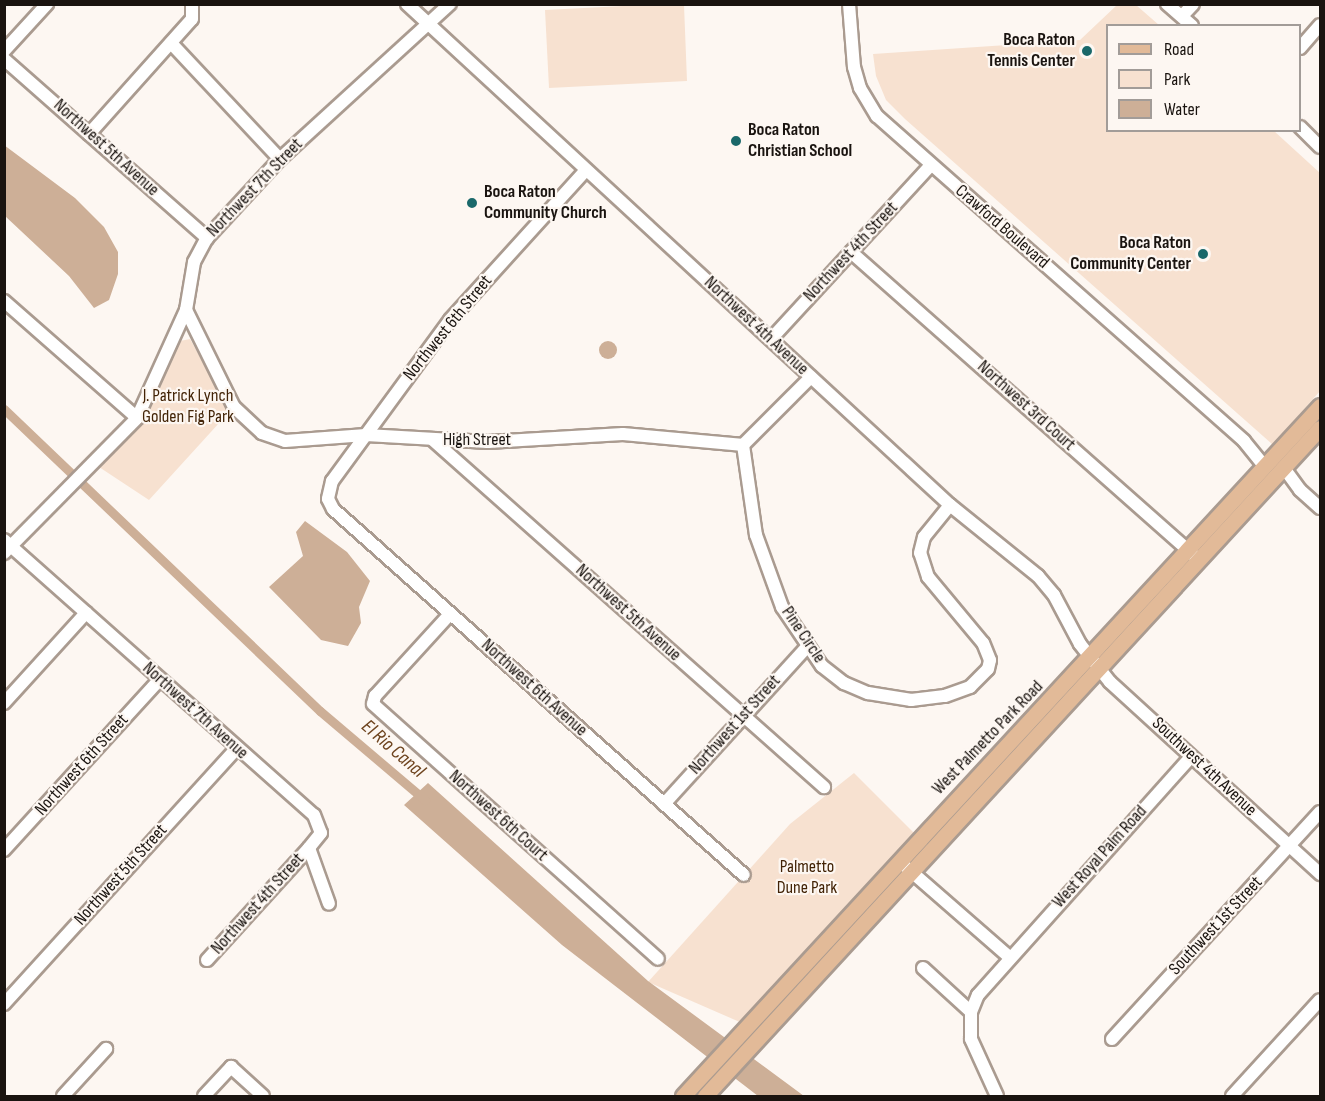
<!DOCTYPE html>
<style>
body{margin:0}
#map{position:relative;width:1325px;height:1101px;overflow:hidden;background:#fdf7f2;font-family:"Sofia Sans Condensed",sans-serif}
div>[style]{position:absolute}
.green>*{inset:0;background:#f7e1d0}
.water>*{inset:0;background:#cdaf97}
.round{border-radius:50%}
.canal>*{height:9px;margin:-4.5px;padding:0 4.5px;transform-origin:4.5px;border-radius:4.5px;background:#cdaf97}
.roads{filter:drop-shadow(2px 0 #aa9b90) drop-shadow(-2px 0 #aa9b90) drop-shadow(0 2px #aa9b90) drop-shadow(0 -2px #aa9b90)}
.minor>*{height:12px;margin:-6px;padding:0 6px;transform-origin:6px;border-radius:6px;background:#fff}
.major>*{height:15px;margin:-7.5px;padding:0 7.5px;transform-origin:7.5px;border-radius:7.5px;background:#e2ba98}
.dots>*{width:16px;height:16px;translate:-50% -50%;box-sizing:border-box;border:3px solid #fdf7f2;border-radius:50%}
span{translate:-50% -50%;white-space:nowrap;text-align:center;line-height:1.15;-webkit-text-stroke:4.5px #fdf7f2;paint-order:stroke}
.poi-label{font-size:18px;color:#1a1410;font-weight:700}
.right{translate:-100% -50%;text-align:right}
.left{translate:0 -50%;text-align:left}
.street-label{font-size:18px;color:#1a1410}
.park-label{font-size:18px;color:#422306}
.water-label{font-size:20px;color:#6f4520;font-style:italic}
.frame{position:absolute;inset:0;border:6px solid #1a1410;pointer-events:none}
.legend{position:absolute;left:1106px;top:24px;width:195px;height:108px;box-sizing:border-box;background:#fdf7f2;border:2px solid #a29c98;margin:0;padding:8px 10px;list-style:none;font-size:18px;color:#1a1410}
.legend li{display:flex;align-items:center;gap:12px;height:30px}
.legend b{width:30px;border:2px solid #a29c98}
</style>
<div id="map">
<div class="green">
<i style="clip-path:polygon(642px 5px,684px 5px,687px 81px,549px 88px,545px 10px)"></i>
<i style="clip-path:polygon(1117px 5px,1136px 5px,1159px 25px,1108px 26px,1108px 130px,1274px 131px,1320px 173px,1320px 391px,1273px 445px,905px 119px,886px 100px,876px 76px,873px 54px,1080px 40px)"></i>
<i style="clip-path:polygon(190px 339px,230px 411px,149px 500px,99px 467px,143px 415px,180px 341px)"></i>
<i style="clip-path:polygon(854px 773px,915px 834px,742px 1023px,648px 982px,790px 824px)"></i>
</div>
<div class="water">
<i style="clip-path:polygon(4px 145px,75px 198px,104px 227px,118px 252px,118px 274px,109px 300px,94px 308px,69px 276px,5px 216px)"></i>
<i class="round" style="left:599px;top:341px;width:18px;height:18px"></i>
<i style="clip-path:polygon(305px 521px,347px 552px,370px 581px,359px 607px,361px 623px,348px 646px,321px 640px,269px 587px,303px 556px,296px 532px)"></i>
<i style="clip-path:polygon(428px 783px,648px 981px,804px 1096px,758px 1096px,562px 945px,404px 805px)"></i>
</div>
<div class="canal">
<i style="left:4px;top:409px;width:437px;rotate:43.7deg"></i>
<i style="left:320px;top:711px;width:138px;rotate:40.3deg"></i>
</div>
<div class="roads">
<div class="minor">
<i style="left:407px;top:4px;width:739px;rotate:42.7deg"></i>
<i style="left:950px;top:505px;width:113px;rotate:38.9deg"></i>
<i style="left:1038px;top:576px;width:25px;rotate:50deg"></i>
<i style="left:1054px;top:595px;width:55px;rotate:62deg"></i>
<i style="left:1080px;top:644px;width:48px;rotate:51.7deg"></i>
<i style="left:1110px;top:682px;width:285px;rotate:42.4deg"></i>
<i style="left:849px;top:4px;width:63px;rotate:85.5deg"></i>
<i style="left:854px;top:67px;width:22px;rotate:74deg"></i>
<i style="left:860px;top:88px;width:33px;rotate:59deg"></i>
<i style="left:877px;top:116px;width:490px;rotate:41.5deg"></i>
<i style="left:1244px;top:441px;width:33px;rotate:51deg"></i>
<i style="left:1167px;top:4px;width:33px;rotate:41deg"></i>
<i style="left:1182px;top:16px;width:16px;rotate:-47deg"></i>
<i style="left:171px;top:43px;width:159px;rotate:46.8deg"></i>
<i style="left:1300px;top:48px;width:30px;rotate:-49deg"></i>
<i style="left:4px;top:51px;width:64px;rotate:-47.5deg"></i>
<i style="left:4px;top:59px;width:271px;rotate:41.4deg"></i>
<i style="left:1300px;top:127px;width:28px;rotate:45deg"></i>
<i style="left:89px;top:134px;width:154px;rotate:-48.2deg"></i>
<i style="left:192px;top:19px;width:15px;rotate:-90deg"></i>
<i style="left:586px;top:170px;width:202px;rotate:132.2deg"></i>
<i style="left:450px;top:320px;width:200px;rotate:126.2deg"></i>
<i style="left:332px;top:481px;width:18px;rotate:103deg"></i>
<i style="left:328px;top:499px;width:11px;rotate:63deg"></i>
<i style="left:333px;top:509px;width:550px;rotate:41.69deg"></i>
<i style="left:851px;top:252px;width:458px;rotate:41.5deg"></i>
<i style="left:4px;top:301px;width:177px;rotate:41.3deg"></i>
<i style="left:186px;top:310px;width:108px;rotate:63.7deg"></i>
<i style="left:234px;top:407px;width:38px;rotate:43deg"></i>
<i style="left:262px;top:433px;width:24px;rotate:19deg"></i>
<i style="left:285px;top:441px;width:81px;rotate:-4.2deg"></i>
<i style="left:366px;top:435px;width:122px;rotate:3.3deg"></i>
<i style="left:488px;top:442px;width:135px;rotate:-3.4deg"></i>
<i style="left:623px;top:434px;width:121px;rotate:5.2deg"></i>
<i style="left:743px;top:445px;width:96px;rotate:-45deg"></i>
<i style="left:771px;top:339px;width:236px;rotate:-47.4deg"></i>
<i style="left:433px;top:440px;width:523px;rotate:41.59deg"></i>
<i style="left:743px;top:445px;width:91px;rotate:81.8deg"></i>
<i style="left:756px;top:535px;width:77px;rotate:70.1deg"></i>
<i style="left:782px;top:607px;width:71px;rotate:55.9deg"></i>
<i style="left:822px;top:666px;width:28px;rotate:38deg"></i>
<i style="left:844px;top:683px;width:26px;rotate:23deg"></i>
<i style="left:868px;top:693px;width:44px;rotate:9.2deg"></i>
<i style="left:911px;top:700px;width:34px;rotate:-7deg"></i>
<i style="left:945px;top:696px;width:27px;rotate:-20deg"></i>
<i style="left:970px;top:687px;width:25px;rotate:-45deg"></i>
<i style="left:988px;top:669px;width:9px;rotate:-77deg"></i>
<i style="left:990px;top:660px;width:18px;rotate:-112deg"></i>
<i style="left:983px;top:643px;width:86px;rotate:-129.8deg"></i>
<i style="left:928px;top:577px;width:25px;rotate:-108deg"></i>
<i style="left:920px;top:553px;width:16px;rotate:-76deg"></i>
<i style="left:924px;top:537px;width:41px;rotate:-50.9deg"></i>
<i style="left:1284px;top:468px;width:27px;rotate:54deg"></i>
<i style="left:1300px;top:490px;width:27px;rotate:42deg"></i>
<i style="left:4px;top:540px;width:414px;rotate:41.6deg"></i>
<i style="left:314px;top:815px;width:19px;rotate:69deg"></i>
<i style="left:321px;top:833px;width:19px;rotate:129deg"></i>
<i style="left:309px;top:848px;width:59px;rotate:70.3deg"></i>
<i style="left:4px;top:553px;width:190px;rotate:-45.4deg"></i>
<i style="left:137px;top:418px;width:119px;rotate:-65.6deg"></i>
<i style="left:186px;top:310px;width:49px;rotate:-80.5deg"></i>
<i style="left:194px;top:262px;width:27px;rotate:-62deg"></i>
<i style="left:207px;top:238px;width:108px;rotate:-47.3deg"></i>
<i style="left:280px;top:159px;width:230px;rotate:-42.4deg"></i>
<i style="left:450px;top:614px;width:111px;rotate:132.4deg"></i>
<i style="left:375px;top:696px;width:8px;rotate:104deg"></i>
<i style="left:373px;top:704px;width:382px;rotate:41.8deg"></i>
<i style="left:4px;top:703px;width:122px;rotate:-47.7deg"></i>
<i style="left:664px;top:804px;width:212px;rotate:-47.7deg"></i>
<i style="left:4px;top:850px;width:231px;rotate:-47.6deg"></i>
<i style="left:906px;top:867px;width:137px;rotate:41.1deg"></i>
<i style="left:207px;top:960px;width:151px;rotate:-47.7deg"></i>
<i style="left:923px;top:968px;width:65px;rotate:42.5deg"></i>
<i style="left:4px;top:1004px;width:346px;rotate:-47.7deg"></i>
<i style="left:1112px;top:1039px;width:308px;rotate:-47.5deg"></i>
<i style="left:63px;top:1096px;width:64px;rotate:-47.5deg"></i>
<i style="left:204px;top:1096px;width:40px;rotate:-47deg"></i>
<i style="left:231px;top:1067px;width:43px;rotate:42.2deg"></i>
<i style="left:997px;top:1096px;width:63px;rotate:-114.5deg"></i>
<i style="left:971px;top:1039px;width:27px;rotate:-90deg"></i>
<i style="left:971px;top:1012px;width:18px;rotate:-68deg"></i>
<i style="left:978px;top:995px;width:319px;rotate:-48.2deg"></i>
<i style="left:1232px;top:1096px;width:130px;rotate:-47.5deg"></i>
</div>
<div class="major">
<i style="left:683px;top:1096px;width:939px;rotate:-47.29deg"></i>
<i style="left:705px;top:1096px;width:908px;rotate:-47.37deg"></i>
</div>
</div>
<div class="dots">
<i style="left:1087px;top:51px;background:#1a686a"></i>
<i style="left:736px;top:141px;background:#1a686a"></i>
<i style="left:472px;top:203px;background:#1a686a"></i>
<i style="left:1203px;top:254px;background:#1a686a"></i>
</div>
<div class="poi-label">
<span class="right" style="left:1075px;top:51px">Boca Raton<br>Tennis Center</span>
<span class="left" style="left:748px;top:141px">Boca Raton<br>Christian School</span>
<span class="left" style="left:484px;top:203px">Boca Raton<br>Community Church</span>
<span class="right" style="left:1191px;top:254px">Boca Raton<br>Community Center</span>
</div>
<div class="street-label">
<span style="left:106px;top:148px;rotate:42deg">Northwest 5th Avenue</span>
<span style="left:255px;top:188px;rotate:-46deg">Northwest 7th Street</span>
<span style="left:1002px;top:227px;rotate:41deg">Crawford Boulevard</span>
<span style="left:851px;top:252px;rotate:-47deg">Northwest 4th Street</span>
<span style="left:756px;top:326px;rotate:43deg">Northwest 4th Avenue</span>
<span style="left:448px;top:328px;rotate:-51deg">Northwest 6th Street</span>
<span style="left:1026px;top:406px;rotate:42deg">Northwest 3rd Court</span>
<span style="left:477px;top:440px">High Street</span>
<span style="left:628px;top:613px;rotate:42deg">Northwest 5th Avenue</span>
<span style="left:803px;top:635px;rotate:56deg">Pine Circle</span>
<span style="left:534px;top:688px;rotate:42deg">Northwest 6th Avenue</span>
<span style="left:195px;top:711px;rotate:42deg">Northwest 7th Avenue</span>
<span style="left:735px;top:725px;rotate:-48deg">Northwest 1st Street</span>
<span style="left:988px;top:738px;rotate:-46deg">West Palmetto Park Road</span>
<span style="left:82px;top:765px;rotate:-48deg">Northwest 6th Street</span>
<span style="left:1204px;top:767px;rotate:43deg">Southwest 4th Avenue</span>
<span style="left:498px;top:816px;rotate:42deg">Northwest 6th Court</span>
<span style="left:1100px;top:857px;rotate:-48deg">West Royal Palm Road</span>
<span style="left:121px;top:875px;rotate:-48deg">Northwest 5th Street</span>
<span style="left:258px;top:904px;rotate:-48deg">Northwest 4th Street</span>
<span style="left:1216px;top:926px;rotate:-47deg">Southwest 1st Street</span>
</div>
<div class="park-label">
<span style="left:188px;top:407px">J. Patrick Lynch<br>Golden Fig Park</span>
<span style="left:807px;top:878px">Palmetto<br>Dune Park</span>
</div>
<div class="water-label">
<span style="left:393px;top:749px;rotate:41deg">El Rio Canal</span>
</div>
<div class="frame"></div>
<ul class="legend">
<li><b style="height:8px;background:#e2ba98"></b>Road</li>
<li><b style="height:16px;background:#f7e1d0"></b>Park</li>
<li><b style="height:16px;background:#cdaf97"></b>Water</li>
</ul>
</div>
